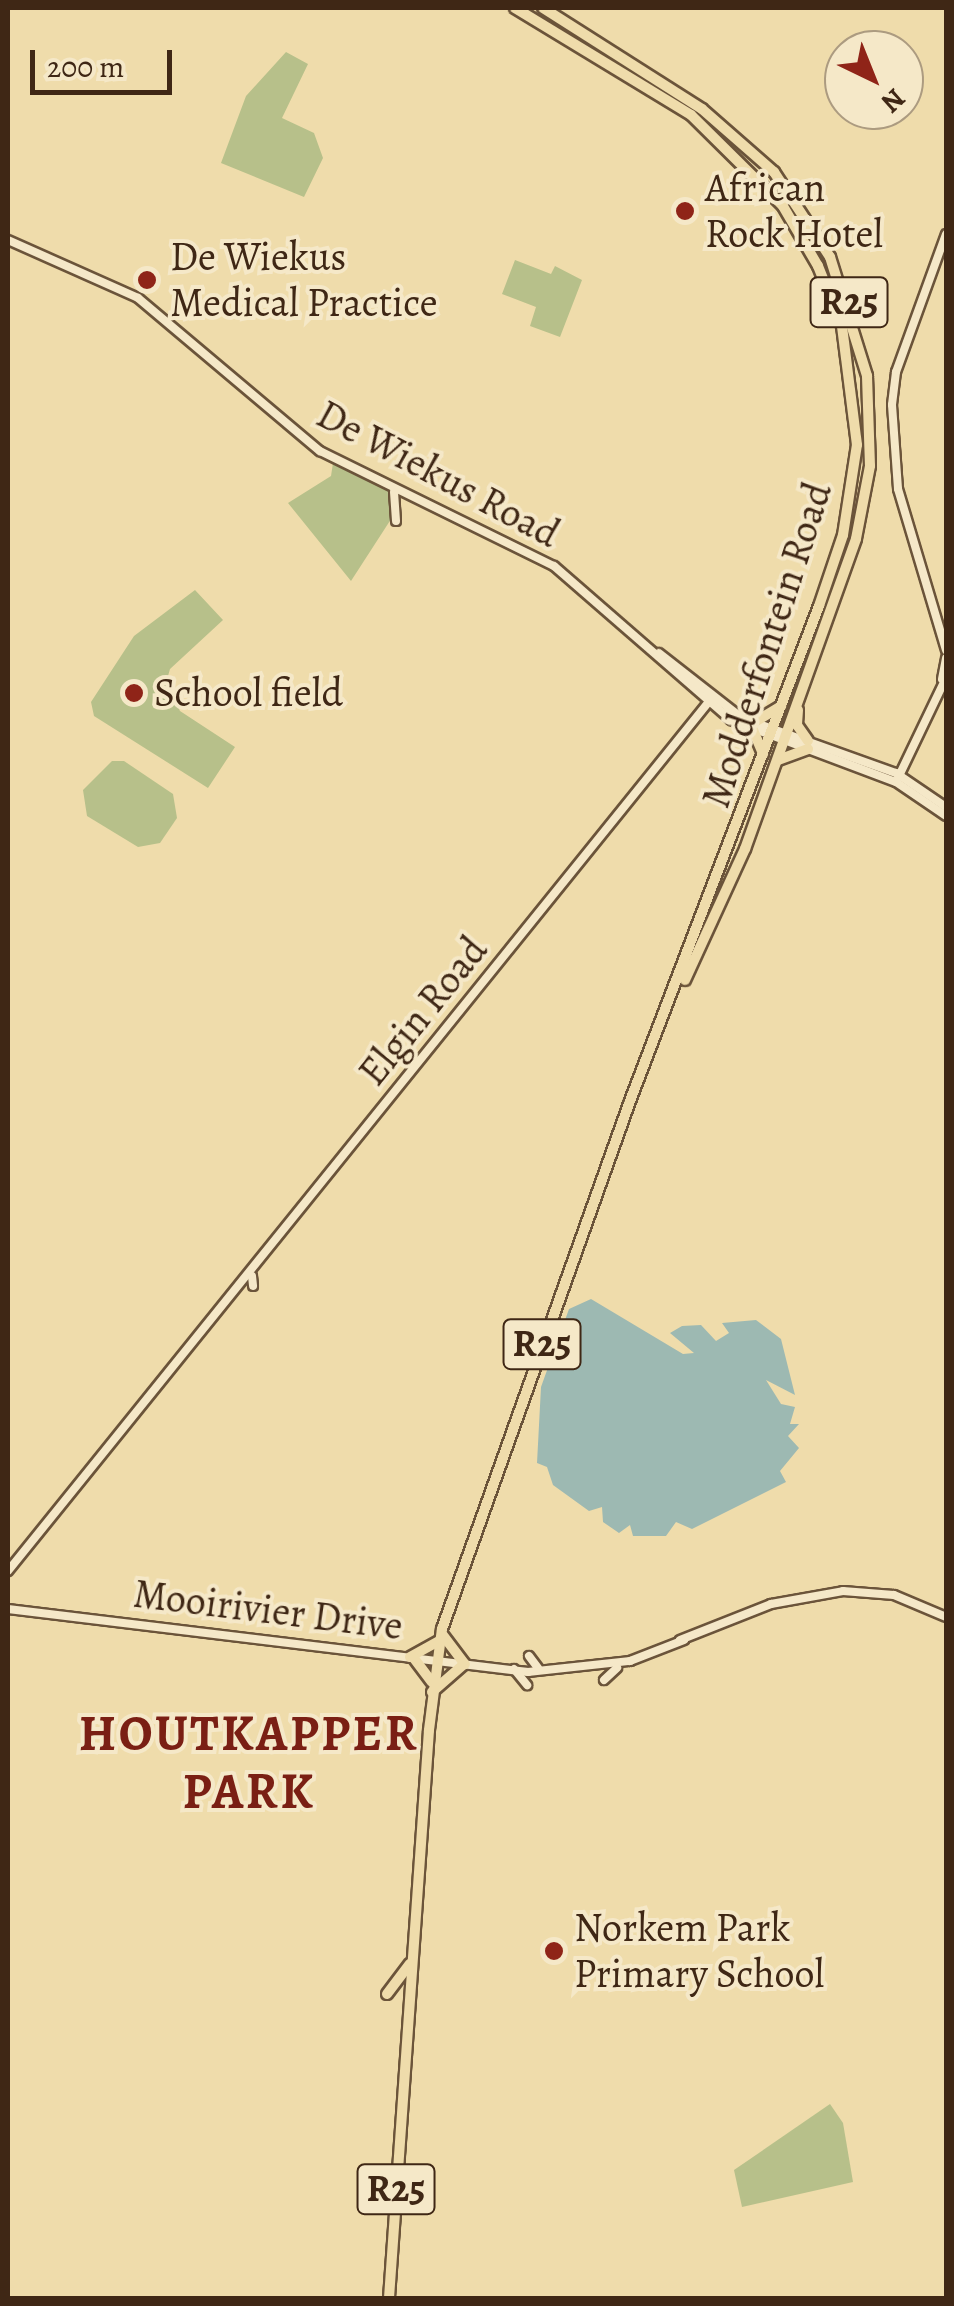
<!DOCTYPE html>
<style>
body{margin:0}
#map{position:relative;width:954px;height:2306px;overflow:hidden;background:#efdcab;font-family:Alegreya,serif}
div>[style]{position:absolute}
.green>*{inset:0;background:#b7c08a}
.water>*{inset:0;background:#9db9b2}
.roads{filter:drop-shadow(2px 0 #6b543a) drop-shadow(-2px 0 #6b543a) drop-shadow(0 2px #6b543a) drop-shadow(0 -2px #6b543a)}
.minor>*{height:8px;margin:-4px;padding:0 4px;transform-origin:4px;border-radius:4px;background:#f5e8c8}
.major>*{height:10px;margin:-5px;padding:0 5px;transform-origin:5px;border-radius:5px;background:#efdcab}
.dots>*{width:28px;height:28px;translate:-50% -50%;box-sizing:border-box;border:5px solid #f5e8c8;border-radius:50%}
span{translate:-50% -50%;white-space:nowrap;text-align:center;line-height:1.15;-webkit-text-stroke:8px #f5e8c8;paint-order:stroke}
.shield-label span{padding:2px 8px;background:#f5e8c8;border:2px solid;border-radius:8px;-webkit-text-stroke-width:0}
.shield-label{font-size:38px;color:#3f2715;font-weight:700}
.poi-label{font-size:40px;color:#3f2715}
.left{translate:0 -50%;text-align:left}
.street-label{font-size:40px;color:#3f2715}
.district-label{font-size:50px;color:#7a1f14;font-weight:700;letter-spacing:2.5px}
.frame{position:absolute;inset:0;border:10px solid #3f2715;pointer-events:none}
.north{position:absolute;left:824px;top:30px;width:100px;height:100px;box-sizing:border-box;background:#f5e8c8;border:2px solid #ac9b80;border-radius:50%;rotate:137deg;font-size:28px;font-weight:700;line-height:40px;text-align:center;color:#3f2715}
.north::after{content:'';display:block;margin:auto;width:35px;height:45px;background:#8f2418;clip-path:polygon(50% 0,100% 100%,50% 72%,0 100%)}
.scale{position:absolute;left:30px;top:50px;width:142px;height:45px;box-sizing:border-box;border:5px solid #3f2715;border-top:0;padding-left:12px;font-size:30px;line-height:35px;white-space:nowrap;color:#3f2715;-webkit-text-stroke:8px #f5e8c8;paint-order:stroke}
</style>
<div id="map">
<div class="green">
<i style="clip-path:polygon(286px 52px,308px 64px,282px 118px,314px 133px,323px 158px,304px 197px,221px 163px,246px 96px)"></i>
<i style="clip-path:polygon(515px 260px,551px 274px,555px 266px,582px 280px,560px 337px,530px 326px,536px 307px,502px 294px)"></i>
<i style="clip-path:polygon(333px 463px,391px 492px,395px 513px,351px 581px,288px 503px,331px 476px)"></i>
<i style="clip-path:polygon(195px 590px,223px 620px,170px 669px,166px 683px,180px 711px,235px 747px,208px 788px,94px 716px,91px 702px,134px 636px)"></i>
<i style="clip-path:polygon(112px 761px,124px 761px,173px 794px,177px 818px,160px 843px,138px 847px,87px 816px,83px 790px)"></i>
<i style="clip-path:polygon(830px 2104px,843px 2123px,853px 2182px,742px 2207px,734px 2170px)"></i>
</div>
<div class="water">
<i style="clip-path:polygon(591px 1299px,683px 1354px,694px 1353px,670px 1333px,682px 1326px,701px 1325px,716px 1341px,729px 1333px,722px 1323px,756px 1320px,781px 1339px,795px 1395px,766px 1380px,781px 1404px,795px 1407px,790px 1424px,799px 1424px,788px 1436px,799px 1448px,780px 1471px,786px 1482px,692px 1529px,676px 1522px,666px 1536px,633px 1536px,630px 1525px,619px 1533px,603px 1522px,602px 1507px,589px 1511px,553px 1485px,547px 1467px,537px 1463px,541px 1387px,569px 1309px)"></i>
</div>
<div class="roads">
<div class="minor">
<i style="left:946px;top:234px;width:147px;rotate:109.9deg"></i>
<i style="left:896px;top:372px;width:33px;rotate:97deg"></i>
<i style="left:892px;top:405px;width:84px;rotate:85.9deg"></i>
<i style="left:898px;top:489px;width:168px;rotate:73.4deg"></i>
<i style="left:8px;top:240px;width:142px;rotate:24deg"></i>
<i style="left:138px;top:298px;width:238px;rotate:40.1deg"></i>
<i style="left:320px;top:451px;width:261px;rotate:26.2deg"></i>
<i style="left:554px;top:566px;width:235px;rotate:41deg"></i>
<i style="left:731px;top:720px;width:176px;rotate:20.6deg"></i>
<i style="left:896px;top:782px;width:60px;rotate:34.2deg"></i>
<i style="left:394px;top:492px;width:29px;rotate:86deg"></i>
<i style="left:659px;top:653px;width:105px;rotate:38.1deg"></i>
<i style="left:742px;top:718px;width:164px;rotate:19.7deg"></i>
<i style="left:896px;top:773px;width:60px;rotate:34.2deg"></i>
<i style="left:942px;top:679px;width:21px;rotate:-79deg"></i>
<i style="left:898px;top:778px;width:111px;rotate:-64.4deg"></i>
<i style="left:252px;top:1276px;width:10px;rotate:84deg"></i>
<i style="left:8px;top:1571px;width:1121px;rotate:-51.12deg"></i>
<i style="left:8px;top:1609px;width:524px;rotate:6.91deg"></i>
<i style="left:528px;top:1672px;width:103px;rotate:-6.2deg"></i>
<i style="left:630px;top:1661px;width:58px;rotate:-21.3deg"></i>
<i style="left:680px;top:1640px;width:98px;rotate:-21.6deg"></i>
<i style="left:771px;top:1604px;width:73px;rotate:-10.2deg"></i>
<i style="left:843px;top:1591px;width:51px;rotate:4.5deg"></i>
<i style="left:894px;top:1595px;width:56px;rotate:22.9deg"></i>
<i style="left:529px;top:1656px;width:15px;rotate:53deg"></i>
<i style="left:514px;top:1669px;width:21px;rotate:51deg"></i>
<i style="left:604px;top:1680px;width:18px;rotate:-43deg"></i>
</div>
<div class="major">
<i style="left:543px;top:8px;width:188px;rotate:32.4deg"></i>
<i style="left:702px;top:109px;width:96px;rotate:41.2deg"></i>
<i style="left:774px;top:172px;width:102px;rotate:56.6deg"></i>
<i style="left:830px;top:257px;width:125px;rotate:72.7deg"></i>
<i style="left:867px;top:376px;width:90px;rotate:88.1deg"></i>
<i style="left:870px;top:466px;width:74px;rotate:100.9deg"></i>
<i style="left:856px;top:539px;width:329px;rotate:109.7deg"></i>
<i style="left:745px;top:849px;width:144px;rotate:114.6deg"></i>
<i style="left:798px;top:710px;width:15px;rotate:94deg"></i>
<i style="left:797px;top:725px;width:19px;rotate:55deg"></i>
<i style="left:753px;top:723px;width:33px;rotate:-31deg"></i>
<i style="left:753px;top:730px;width:26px;rotate:67deg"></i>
<i style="left:778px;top:760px;width:32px;rotate:-20deg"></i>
<i style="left:442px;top:1634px;width:38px;rotate:53deg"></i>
<i style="left:410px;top:1657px;width:33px;rotate:-29deg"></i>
<i style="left:413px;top:1657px;width:31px;rotate:53deg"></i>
<i style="left:432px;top:1692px;width:43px;rotate:-41.2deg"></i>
<i style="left:387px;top:1994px;width:38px;rotate:-53deg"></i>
<i style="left:389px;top:2298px;width:569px;rotate:-85.97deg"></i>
<i style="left:429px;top:1730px;width:102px;rotate:-82.7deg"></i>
<i style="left:442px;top:1629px;width:560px;rotate:-70.4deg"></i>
<i style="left:630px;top:1101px;width:530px;rotate:-69.1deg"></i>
<i style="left:819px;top:606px;width:75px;rotate:-71.3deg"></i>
<i style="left:843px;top:535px;width:91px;rotate:-81.2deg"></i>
<i style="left:857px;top:445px;width:120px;rotate:-97.2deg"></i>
<i style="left:842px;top:326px;width:65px;rotate:-111.8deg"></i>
<i style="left:818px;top:266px;width:69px;rotate:-120.3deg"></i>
<i style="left:783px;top:206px;width:129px;rotate:-135.3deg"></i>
<i style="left:691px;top:115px;width:206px;rotate:-148.7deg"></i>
</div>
</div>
<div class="dots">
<i style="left:685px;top:211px;background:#8f2418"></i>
<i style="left:147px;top:280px;background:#8f2418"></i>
<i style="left:134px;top:693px;background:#8f2418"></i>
<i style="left:554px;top:1951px;background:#8f2418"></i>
</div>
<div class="shield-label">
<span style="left:849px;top:302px">R25</span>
<span style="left:542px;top:1344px">R25</span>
<span style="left:396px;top:2189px">R25</span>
</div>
<div class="poi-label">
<span class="left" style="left:705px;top:211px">African<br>Rock Hotel</span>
<span class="left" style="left:170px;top:280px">De Wiekus<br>Medical Practice</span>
<span class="left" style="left:154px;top:693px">School field</span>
<span class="left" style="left:574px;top:1951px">Norkem Park<br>Primary School</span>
</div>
<div class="street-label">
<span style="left:438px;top:474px;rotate:28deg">De Wiekus Road</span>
<span style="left:767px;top:645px;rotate:-72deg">Modderfontein Road</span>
<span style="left:423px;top:1011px;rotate:-51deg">Elgin Road</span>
<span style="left:268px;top:1610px;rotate:7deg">Mooirivier Drive</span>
</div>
<div class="district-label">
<span style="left:249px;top:1762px">HOUTKAPPER<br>PARK</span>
</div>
<div class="frame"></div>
<div class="north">N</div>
<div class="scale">200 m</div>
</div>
